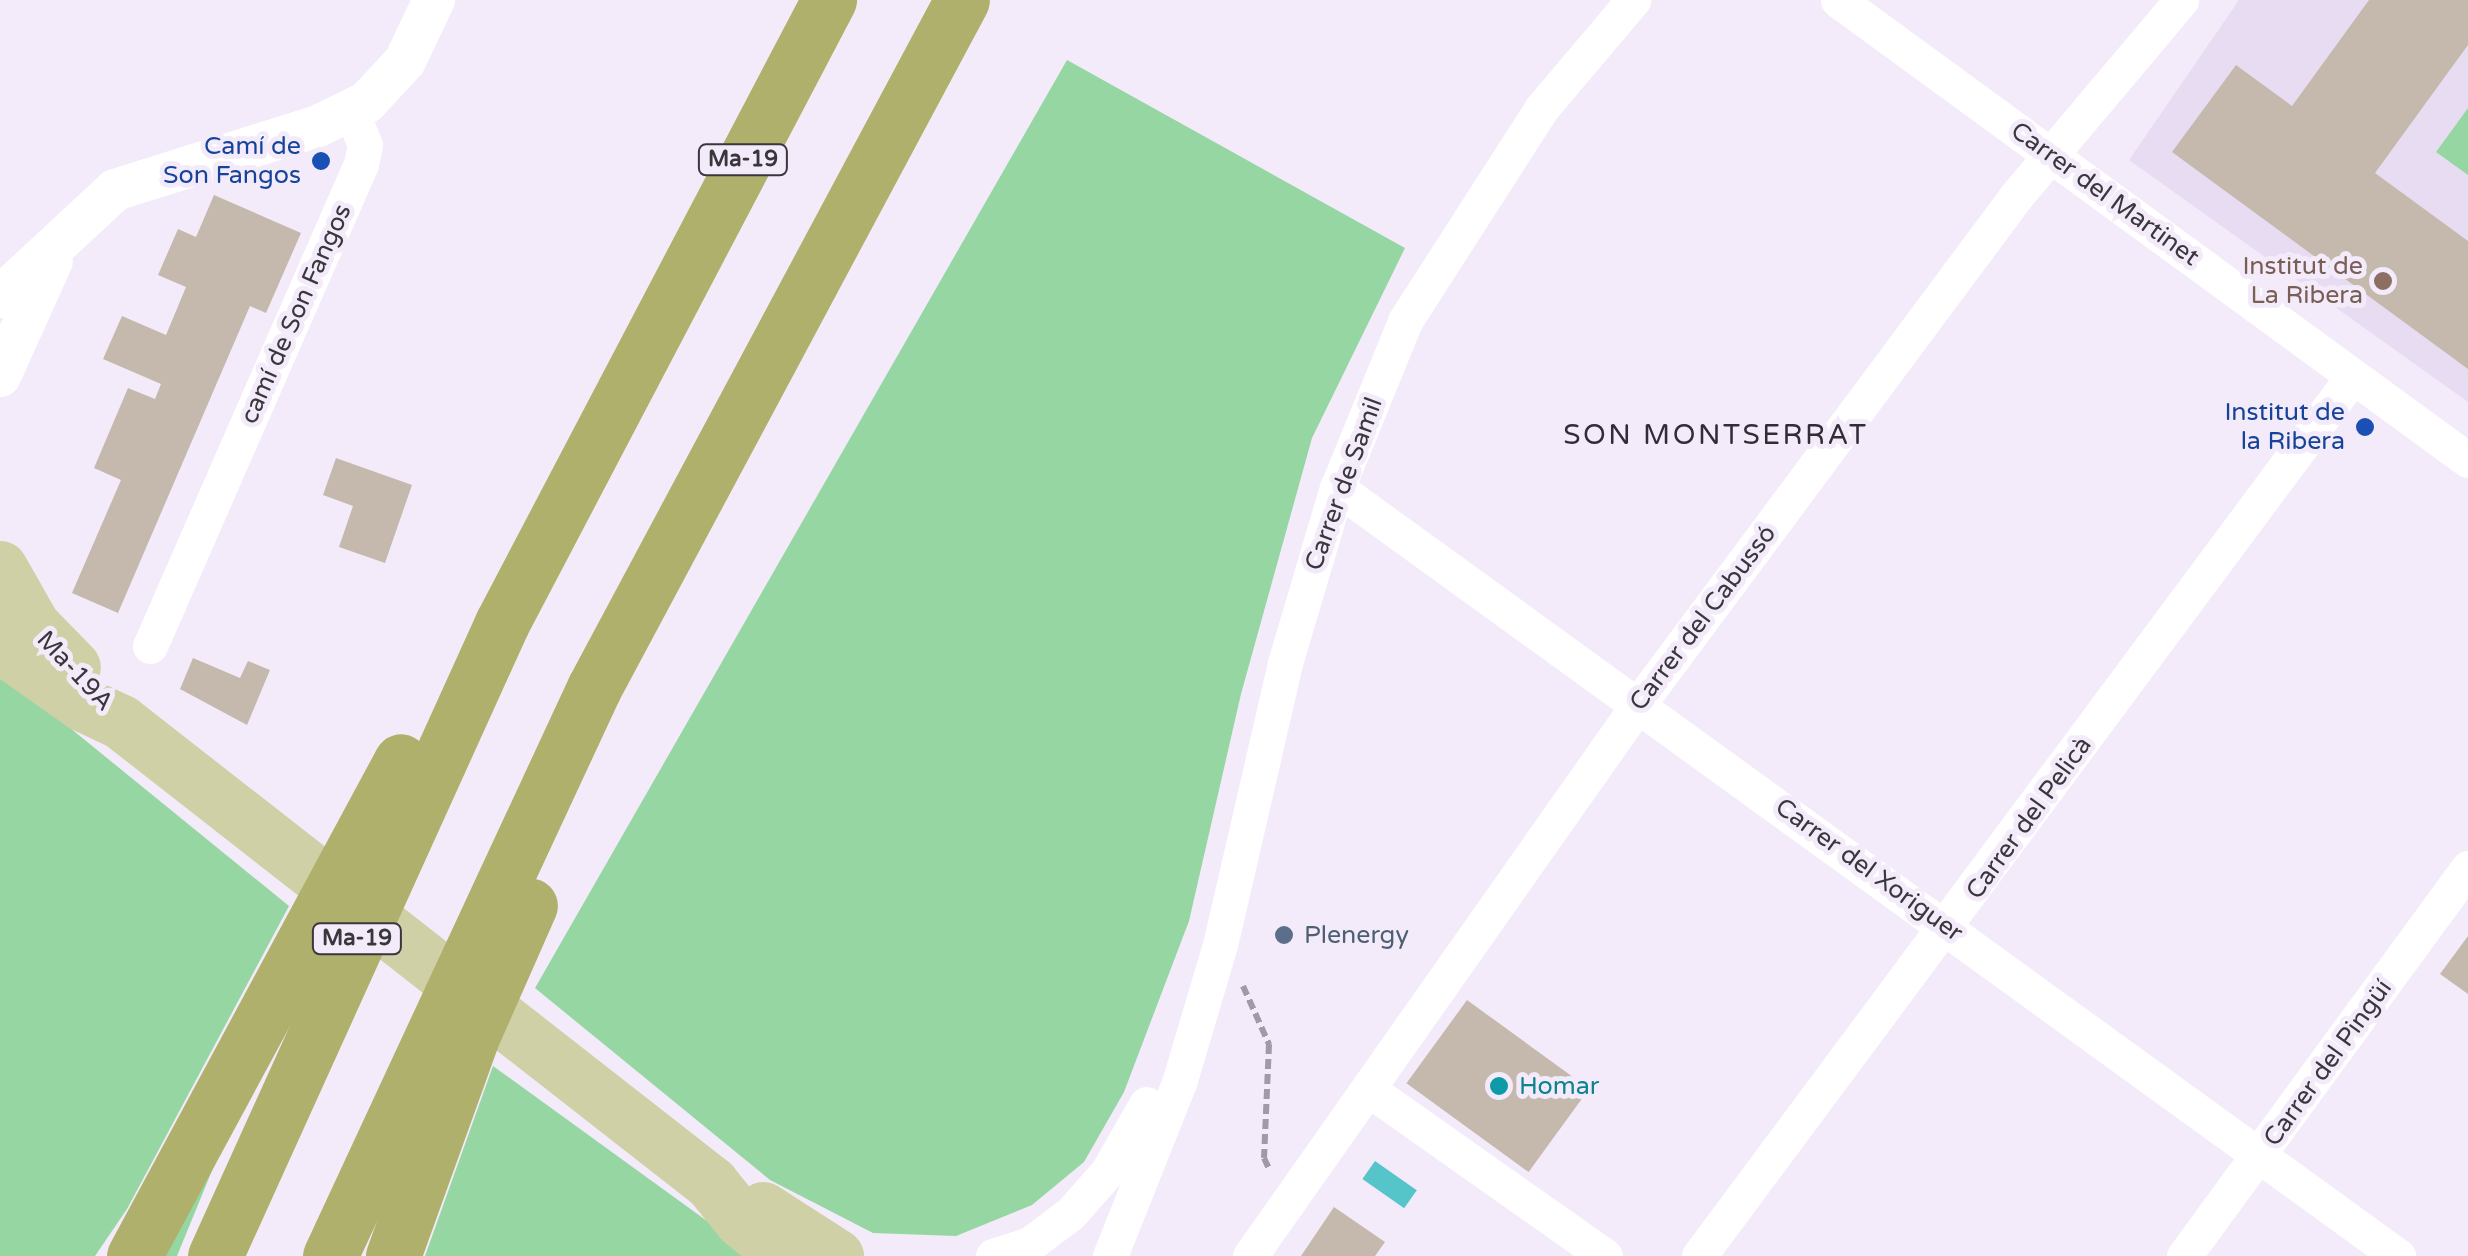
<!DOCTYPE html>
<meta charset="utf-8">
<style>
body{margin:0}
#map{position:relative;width:2468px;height:1256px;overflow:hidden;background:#f3ebfa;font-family:"Varela Round",sans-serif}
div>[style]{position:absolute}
.built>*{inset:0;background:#e8dcf2}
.green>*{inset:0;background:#95d6a3}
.water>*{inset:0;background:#56c5c9;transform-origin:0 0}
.building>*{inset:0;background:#c5b9ad;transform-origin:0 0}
.path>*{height:6px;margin-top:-3px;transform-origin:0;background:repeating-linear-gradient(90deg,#9f9aa5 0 10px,transparent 0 15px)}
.minor>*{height:35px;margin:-17.5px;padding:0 17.5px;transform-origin:17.5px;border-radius:17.5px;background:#fff}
.tertiary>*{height:42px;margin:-21px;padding:0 21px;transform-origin:21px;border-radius:21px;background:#fff}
.primary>*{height:55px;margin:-27.5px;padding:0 27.5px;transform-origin:27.5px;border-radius:27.5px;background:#cfd0a6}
.motorway>*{height:55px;margin:-27.5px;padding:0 27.5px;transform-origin:27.5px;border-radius:27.5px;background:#afb06b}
.dots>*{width:28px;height:28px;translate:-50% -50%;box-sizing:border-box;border:5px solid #f3ebfa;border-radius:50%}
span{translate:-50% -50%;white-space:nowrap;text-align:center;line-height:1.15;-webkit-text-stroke:10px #f3ebfa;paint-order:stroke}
.shield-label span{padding:2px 8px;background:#f3ebfa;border:2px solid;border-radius:8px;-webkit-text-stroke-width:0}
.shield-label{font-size:22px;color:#39363c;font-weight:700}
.transit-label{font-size:25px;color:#164399}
.right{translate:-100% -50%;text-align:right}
.street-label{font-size:25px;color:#39363c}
.education-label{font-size:25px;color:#785e54}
.service-label{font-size:25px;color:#4e5e75}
.left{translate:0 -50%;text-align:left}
.culture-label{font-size:25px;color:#0d838f}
.neighbourhood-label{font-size:28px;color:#322c37;letter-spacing:2.5px}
</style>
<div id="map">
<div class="built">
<i style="clip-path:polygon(2239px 0,2468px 0,2468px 402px,2129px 160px)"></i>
</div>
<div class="green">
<i style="clip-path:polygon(1067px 60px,1405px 248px,1312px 438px,1241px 694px,1189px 921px,1124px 1092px,1084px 1162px,1032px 1205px,956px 1236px,873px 1233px,770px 1180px,535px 988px)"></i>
<i style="clip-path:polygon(2468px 108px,2468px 175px,2436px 152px)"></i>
<i style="clip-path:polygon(0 671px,289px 906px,127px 1209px,95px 1256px,0 1256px)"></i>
<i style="clip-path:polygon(493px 1066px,736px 1242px,752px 1256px,425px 1256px)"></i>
<i style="clip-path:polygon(220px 1151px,177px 1256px,157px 1256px)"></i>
</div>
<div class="water">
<i style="left:1375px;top:1161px;width:51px;height:22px;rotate:35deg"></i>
</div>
<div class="building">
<i style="clip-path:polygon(2369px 0,2468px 0,2468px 45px,2375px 173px,2468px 241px,2468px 369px,2172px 152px,2236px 65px,2292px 106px)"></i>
<i style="clip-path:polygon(214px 195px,301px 233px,266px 313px,250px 306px,118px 613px,72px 593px,121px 480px,94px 468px,128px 388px,155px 399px,161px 384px,103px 359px,122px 316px,166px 335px,186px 287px,158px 275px,178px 229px,196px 237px)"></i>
<i style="clip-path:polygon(336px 458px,412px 485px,385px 563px,339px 547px,353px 506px,323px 495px)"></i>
<i style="clip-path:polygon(193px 658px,240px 678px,248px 661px,270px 670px,247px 725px,180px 689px)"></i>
<i style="clip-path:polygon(2468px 936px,2468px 994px,2440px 974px)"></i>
<i style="left:1467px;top:1000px;width:151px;height:103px;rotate:36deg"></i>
<i style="clip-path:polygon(1334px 1207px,1385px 1242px,1375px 1256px,1301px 1256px)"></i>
</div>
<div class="path">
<i style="left:1243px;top:986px;width:64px;rotate:65.9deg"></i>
<i style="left:1269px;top:1044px;width:114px;rotate:92.5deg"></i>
<i style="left:1264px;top:1158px;width:14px;rotate:65deg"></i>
</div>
<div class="minor">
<i style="left:1838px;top:0;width:780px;rotate:36.14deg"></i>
<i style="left:1337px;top:488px;width:1310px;rotate:35.9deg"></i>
<i style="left:150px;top:646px;width:526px;rotate:-66.36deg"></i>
<i style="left:361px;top:164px;width:19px;rotate:-78deg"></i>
<i style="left:365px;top:145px;width:37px;rotate:-112deg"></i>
<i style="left:1368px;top:1089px;width:290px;rotate:35.2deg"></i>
<i style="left:993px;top:1256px;width:39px;rotate:-18deg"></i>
<i style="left:1030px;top:1244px;width:51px;rotate:-37.1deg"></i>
<i style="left:1071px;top:1213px;width:56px;rotate:-48.6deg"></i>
<i style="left:1108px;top:1171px;width:77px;rotate:-60.4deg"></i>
<i style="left:1110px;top:1256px;width:186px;rotate:-68.3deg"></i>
<i style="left:1179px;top:1083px;width:144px;rotate:-73.5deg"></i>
<i style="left:1220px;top:945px;width:289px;rotate:-77deg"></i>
<i style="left:1285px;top:663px;width:183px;rotate:-73.5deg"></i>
<i style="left:1337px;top:488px;width:180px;rotate:-67.8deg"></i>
<i style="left:1405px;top:321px;width:252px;rotate:-57.3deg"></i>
<i style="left:1541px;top:109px;width:143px;rotate:-49.8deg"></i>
<i style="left:1250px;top:1256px;width:678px;rotate:-54.86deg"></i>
<i style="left:1640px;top:702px;width:632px;rotate:-53.37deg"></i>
<i style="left:2017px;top:195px;width:255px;rotate:-49.9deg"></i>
<i style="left:1699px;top:1256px;width:1096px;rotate:-53.38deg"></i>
<i style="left:2184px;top:1256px;width:481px;rotate:-53.8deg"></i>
</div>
<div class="tertiary">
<i style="left:0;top:297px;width:157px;rotate:-42.9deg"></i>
<i style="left:115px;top:190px;width:213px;rotate:-17.5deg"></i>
<i style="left:318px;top:126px;width:55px;rotate:-26.1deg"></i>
<i style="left:367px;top:102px;width:56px;rotate:-47.2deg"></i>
<i style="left:405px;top:61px;width:68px;rotate:-64.6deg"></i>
<i style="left:0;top:376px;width:126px;rotate:-65.7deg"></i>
</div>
<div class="primary">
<i style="left:0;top:568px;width:67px;rotate:60.4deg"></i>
<i style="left:33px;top:626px;width:57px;rotate:45.7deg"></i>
<i style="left:0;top:645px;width:102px;rotate:35.4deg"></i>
<i style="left:83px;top:704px;width:42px;rotate:25.3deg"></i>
<i style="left:121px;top:722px;width:749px;rotate:38deg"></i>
<i style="left:711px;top:1183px;width:48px;rotate:51deg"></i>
<i style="left:741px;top:1220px;width:57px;rotate:39.3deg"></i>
<i style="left:763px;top:1209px;width:87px;rotate:32.8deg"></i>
</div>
<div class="motorway">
<i style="left:134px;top:1256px;width:562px;rotate:-61.66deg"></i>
<i style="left:215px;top:1256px;width:695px;rotate:-65.61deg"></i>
<i style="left:502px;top:623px;width:704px;rotate:-62.31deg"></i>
<i style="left:330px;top:1256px;width:626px;rotate:-65.07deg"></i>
<i style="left:594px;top:688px;width:780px;rotate:-61.86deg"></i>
<i style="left:393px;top:1256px;width:231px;rotate:-70.2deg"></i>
<i style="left:471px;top:1039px;width:146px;rotate:-66.2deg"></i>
</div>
<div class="dots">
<i style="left:321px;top:161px;background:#1a4fb4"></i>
<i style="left:2383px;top:281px;background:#8d6e63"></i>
<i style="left:2365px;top:427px;background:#1a4fb4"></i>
<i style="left:1284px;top:935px;background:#5c6f8a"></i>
<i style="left:1499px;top:1086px;background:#0f9aa8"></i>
</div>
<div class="shield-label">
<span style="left:743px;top:160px">Ma-19</span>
<span style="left:357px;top:939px">Ma-19</span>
</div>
<div class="transit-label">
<span class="right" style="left:301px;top:161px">Camí de<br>Son Fangos</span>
<span class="right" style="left:2345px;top:427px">Institut de<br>la Ribera</span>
</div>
<div class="street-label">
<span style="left:2105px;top:194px;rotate:36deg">Carrer del Martinet</span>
<span style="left:296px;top:314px;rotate:-66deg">camí de Son Fangos</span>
<span style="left:1344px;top:484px;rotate:-70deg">Carrer de Samil</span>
<span style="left:1703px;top:618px;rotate:-53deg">Carrer del Cabussó</span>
<span style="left:75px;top:671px;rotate:47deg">Ma-19A</span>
<span style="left:2029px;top:818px;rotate:-54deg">Carrer del Pelicà</span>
<span style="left:1869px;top:870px;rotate:36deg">Carrer del Xoriguer</span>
<span style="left:2328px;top:1063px;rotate:-54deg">Carrer del Pingüí</span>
</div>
<div class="education-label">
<span class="right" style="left:2363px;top:281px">Institut de<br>La Ribera</span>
</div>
<div class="service-label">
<span class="left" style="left:1304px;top:935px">Plenergy</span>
</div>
<div class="culture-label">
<span class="left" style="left:1519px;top:1086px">Homar</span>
</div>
<div class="neighbourhood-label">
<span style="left:1716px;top:435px">SON MONTSERRAT</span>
</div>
</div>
